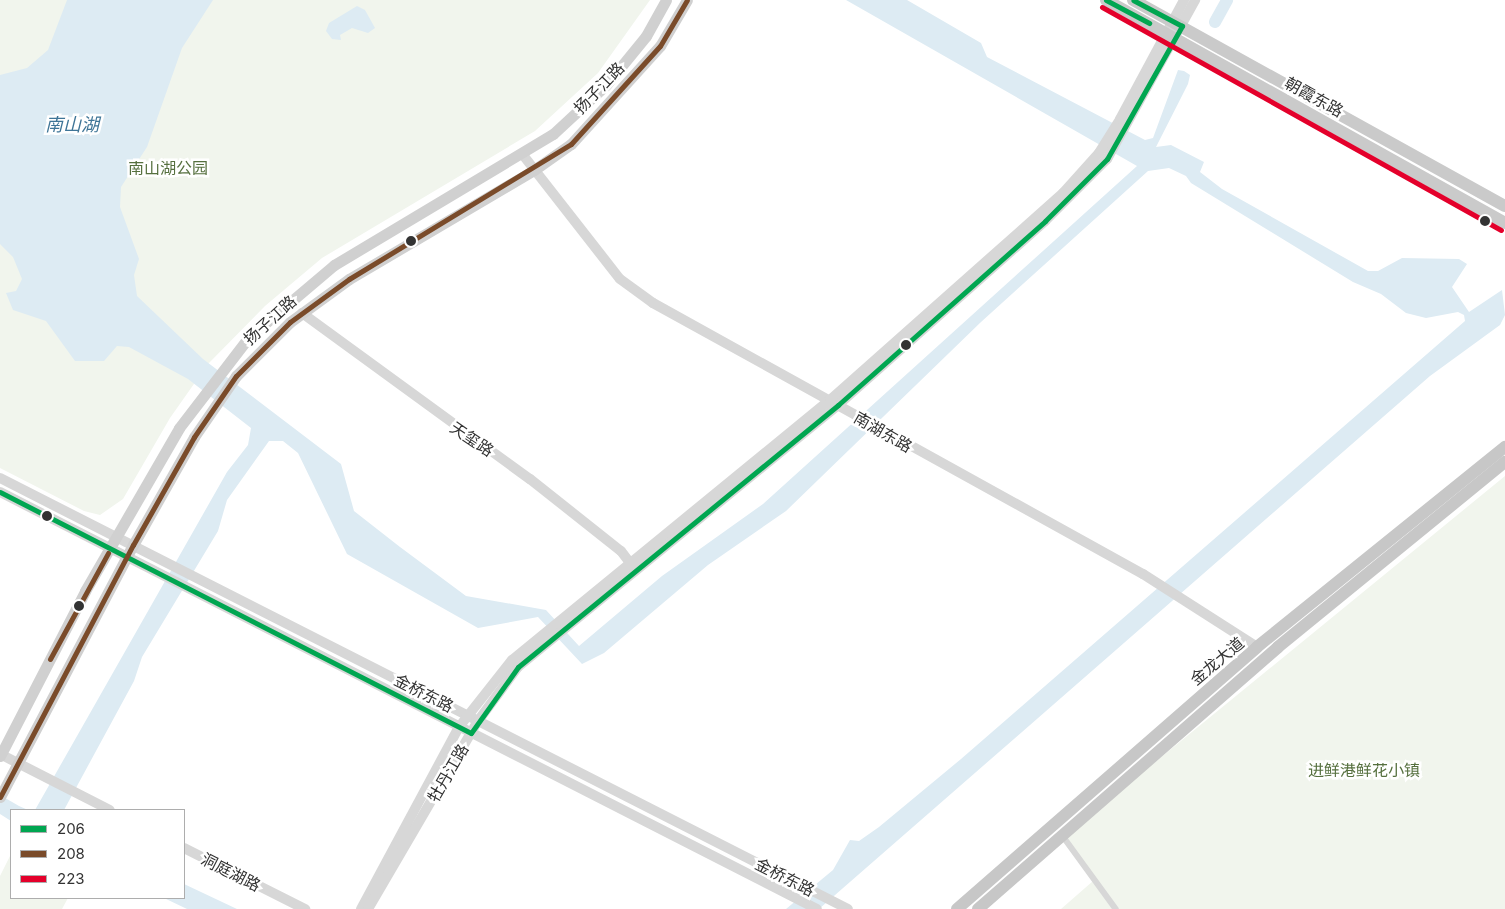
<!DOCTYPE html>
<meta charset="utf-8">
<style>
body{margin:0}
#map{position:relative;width:1505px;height:909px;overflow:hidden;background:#fff;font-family:Inter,"Noto Sans SC",sans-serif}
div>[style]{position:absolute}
.green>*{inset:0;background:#f1f5ed}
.water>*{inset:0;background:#ddebf3}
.river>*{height:12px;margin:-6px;padding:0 6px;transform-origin:6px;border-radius:6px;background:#ddebf3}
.pedestrian>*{height:5.5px;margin:-2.75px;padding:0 2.75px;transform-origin:2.75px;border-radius:2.75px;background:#d7d7d7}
.tertiary>*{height:10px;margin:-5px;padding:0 5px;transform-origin:5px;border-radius:5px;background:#d7d7d7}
.secondary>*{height:11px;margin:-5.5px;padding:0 5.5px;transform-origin:5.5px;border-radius:5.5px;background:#d0d0d0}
.primary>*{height:12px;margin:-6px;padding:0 6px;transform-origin:6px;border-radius:6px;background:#cacaca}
.trunk>*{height:12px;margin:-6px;padding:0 6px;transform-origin:6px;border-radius:6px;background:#c7c7c7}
.bus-1>*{height:5px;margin:-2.5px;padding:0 2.5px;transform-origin:2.5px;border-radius:2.5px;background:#00a651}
.bus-2>*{height:5px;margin:-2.5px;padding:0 2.5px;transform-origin:2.5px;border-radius:2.5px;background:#7a4b2a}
.bus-3>*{height:5px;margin:-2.5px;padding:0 2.5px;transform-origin:2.5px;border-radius:2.5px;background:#e4002b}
.dots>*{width:14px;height:14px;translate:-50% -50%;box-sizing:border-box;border:2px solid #fff;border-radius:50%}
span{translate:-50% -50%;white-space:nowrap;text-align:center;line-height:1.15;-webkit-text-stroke:5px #fff;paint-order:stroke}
.street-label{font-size:16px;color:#333}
.park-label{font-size:16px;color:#56703f}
.water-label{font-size:18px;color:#3f7597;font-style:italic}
.legend{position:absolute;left:10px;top:809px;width:175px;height:90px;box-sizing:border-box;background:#fff;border:1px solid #adadad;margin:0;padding:6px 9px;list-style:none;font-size:15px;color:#333}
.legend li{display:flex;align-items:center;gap:10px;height:25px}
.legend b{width:25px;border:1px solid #adadad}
</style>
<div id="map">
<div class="green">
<i style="clip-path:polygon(0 0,650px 0,598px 73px,535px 131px,322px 258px,265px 306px,208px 364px,170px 418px,123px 499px,100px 515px,84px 511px,0 468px)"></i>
<i style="clip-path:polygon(1505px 476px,1505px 909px,1061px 909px,1093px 881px,1061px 839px)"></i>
<i style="clip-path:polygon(11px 854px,11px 898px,68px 898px,62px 909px,0 909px,0 876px)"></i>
</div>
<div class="water">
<i style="clip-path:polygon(67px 0,213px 0,182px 48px,147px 147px,121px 187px,120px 207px,139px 259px,134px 275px,137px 296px,203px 359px,341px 464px,354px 511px,400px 547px,466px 596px,546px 610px,579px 646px,662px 576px,763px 504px,1137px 166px,846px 0,907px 0,981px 43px,987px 57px,1145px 140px,1153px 138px,1178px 70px,1184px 71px,1190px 75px,1188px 84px,1156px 147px,1171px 145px,1204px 162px,1200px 172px,1222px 189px,1368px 271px,1378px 271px,1402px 258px,1459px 259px,1467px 264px,1452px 287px,1469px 312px,1502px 290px,1505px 315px,1500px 325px,1430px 376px,819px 909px,786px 909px,833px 870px,850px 840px,859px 841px,879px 827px,961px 759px,1465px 321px,1464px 315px,1458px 312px,1426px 318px,1406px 313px,1381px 294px,1353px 282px,1191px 183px,1186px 176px,1169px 168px,1148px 171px,981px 322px,786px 511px,708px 565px,604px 653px,582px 664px,538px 617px,478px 628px,347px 554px,298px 453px,283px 441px,269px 441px,227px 500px,218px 531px,142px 657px,134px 681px,64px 810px,35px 810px,227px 472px,248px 445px,251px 428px,188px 379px,129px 347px,117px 346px,104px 361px,75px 361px,46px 321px,13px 310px,6px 293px,16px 291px,22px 279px,13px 257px,0 244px,0 75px,27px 68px,48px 50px)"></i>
<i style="clip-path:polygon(357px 6px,365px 10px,375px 28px,368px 33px,352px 28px,340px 35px,341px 40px,332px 39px,326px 31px,329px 23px)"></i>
<i style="clip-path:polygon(0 795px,19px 806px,28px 810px,11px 810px,11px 821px,0 814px)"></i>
<i style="clip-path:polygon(184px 884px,237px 909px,187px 909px,164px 898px,184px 898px)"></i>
</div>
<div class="river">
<i style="left:1215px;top:22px;width:25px;rotate:-61deg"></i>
</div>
<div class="pedestrian">
<i style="left:1063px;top:836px;width:90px;rotate:54deg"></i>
</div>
<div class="tertiary">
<i style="left:523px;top:155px;width:157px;rotate:52deg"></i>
<i style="left:620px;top:279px;width:41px;rotate:36deg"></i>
<i style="left:653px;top:303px;width:560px;rotate:28.95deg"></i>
<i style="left:1143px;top:574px;width:135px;rotate:32.6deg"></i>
<i style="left:302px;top:313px;width:282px;rotate:36.1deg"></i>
<i style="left:530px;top:479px;width:116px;rotate:38.4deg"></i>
<i style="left:621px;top:551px;width:21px;rotate:53deg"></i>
<i style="left:0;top:478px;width:951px;rotate:26.94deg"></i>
<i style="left:0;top:492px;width:917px;rotate:27.04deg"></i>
<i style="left:0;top:754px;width:123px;rotate:27deg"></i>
<i style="left:184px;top:848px;width:136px;rotate:26.8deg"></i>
<i style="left:361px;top:909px;width:207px;rotate:-61.7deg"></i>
<i style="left:459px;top:727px;width:85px;rotate:-51.7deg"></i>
<i style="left:512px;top:660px;width:411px;rotate:-39.3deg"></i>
<i style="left:830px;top:400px;width:312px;rotate:-41.6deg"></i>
<i style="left:1063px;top:193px;width:54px;rotate:-48deg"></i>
<i style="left:1099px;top:153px;width:40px;rotate:-58deg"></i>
<i style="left:1120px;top:119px;width:135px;rotate:-61.7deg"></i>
<i style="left:368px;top:909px;width:218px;rotate:-59.7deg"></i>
<i style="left:478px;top:721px;width:67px;rotate:-53.5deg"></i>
<i style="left:518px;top:667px;width:414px;rotate:-39.3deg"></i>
<i style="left:838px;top:405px;width:277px;rotate:-41.6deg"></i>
<i style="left:1045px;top:221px;width:88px;rotate:-45deg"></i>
<i style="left:1107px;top:159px;width:182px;rotate:-61deg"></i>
</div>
<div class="secondary">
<i style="left:0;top:756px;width:186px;rotate:-62.7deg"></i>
<i style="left:85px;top:591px;width:188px;rotate:-60deg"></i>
<i style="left:179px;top:428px;width:113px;rotate:-52.5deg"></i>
<i style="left:248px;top:338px;width:113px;rotate:-40.3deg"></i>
<i style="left:334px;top:265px;width:255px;rotate:-30.9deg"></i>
<i style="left:553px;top:134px;width:72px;rotate:-42.8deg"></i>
<i style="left:606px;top:85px;width:63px;rotate:-50.8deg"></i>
<i style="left:646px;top:36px;width:41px;rotate:-60.9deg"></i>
<i style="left:0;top:797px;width:285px;rotate:-62.2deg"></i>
<i style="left:133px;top:545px;width:124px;rotate:-60.5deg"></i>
<i style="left:194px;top:437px;width:74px;rotate:-55.5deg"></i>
<i style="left:236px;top:376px;width:76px;rotate:-45deg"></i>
<i style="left:290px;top:322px;width:73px;rotate:-36.1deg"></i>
<i style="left:349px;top:279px;width:215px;rotate:-30.5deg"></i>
<i style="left:534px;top:170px;width:45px;rotate:-35.1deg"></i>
<i style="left:571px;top:144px;width:132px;rotate:-47.8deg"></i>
<i style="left:660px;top:46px;width:53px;rotate:-59.6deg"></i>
</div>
<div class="primary">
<i style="left:1106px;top:0;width:457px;rotate:29.2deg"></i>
<i style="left:1133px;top:0;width:425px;rotate:29deg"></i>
</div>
<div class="trunk">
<i style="left:957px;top:909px;width:398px;rotate:-41.1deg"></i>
<i style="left:1257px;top:647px;width:319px;rotate:-38.9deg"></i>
<i style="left:978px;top:909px;width:398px;rotate:-41.1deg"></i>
<i style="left:1278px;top:647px;width:293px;rotate:-39.2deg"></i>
</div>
<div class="bus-1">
<i style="left:1106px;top:0;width:49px;rotate:28.1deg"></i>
<i style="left:0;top:492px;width:529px;rotate:27.1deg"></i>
<i style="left:471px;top:733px;width:81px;rotate:-54.5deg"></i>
<i style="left:518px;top:667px;width:414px;rotate:-39.3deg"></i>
<i style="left:838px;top:405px;width:277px;rotate:-41.6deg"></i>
<i style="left:1045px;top:221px;width:88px;rotate:-45deg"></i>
<i style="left:1107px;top:159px;width:153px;rotate:-60.6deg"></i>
<i style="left:1182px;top:26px;width:55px;rotate:-152deg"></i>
</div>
<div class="bus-2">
<i style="left:50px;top:659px;width:121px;rotate:-61.3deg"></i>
<i style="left:0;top:797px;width:285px;rotate:-62.2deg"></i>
<i style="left:133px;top:545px;width:124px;rotate:-60.5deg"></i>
<i style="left:194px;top:437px;width:74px;rotate:-55.5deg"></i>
<i style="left:236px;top:376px;width:76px;rotate:-45deg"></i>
<i style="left:290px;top:322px;width:73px;rotate:-36.1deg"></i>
<i style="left:349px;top:279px;width:260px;rotate:-31.3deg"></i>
<i style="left:571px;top:144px;width:132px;rotate:-47.8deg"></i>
<i style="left:660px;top:46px;width:53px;rotate:-59.6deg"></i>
</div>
<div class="bus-3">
<i style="left:1102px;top:7px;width:457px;rotate:29.2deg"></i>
</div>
<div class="dots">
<i style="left:1485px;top:221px;background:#333"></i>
<i style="left:411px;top:241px;background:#333"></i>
<i style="left:906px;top:345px;background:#333"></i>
<i style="left:47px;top:516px;background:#333"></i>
<i style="left:79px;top:606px;background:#333"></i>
</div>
<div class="street-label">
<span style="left:599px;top:88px;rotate:-46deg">扬子江路</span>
<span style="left:1314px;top:97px;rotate:29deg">朝霞东路</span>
<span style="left:270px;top:320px;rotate:-42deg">扬子江路</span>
<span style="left:883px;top:432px;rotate:30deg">南湖东路</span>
<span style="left:472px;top:439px;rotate:34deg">天玺路</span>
<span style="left:1217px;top:661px;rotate:-40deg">金龙大道</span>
<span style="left:424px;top:693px;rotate:27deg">金桥东路</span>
<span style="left:448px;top:773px;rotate:-60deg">牡丹江路</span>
<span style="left:231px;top:872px;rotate:27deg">洞庭湖路</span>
<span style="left:785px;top:877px;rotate:27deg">金桥东路</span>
</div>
<div class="park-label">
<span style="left:168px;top:168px">南山湖公园</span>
<span style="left:1364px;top:770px">进鲜港鲜花小镇</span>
</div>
<div class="water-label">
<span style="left:72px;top:125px">南山湖</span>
</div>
<ul class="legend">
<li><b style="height:6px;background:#00a651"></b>206</li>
<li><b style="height:6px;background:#7a4b2a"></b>208</li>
<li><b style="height:6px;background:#e4002b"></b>223</li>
</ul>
</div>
